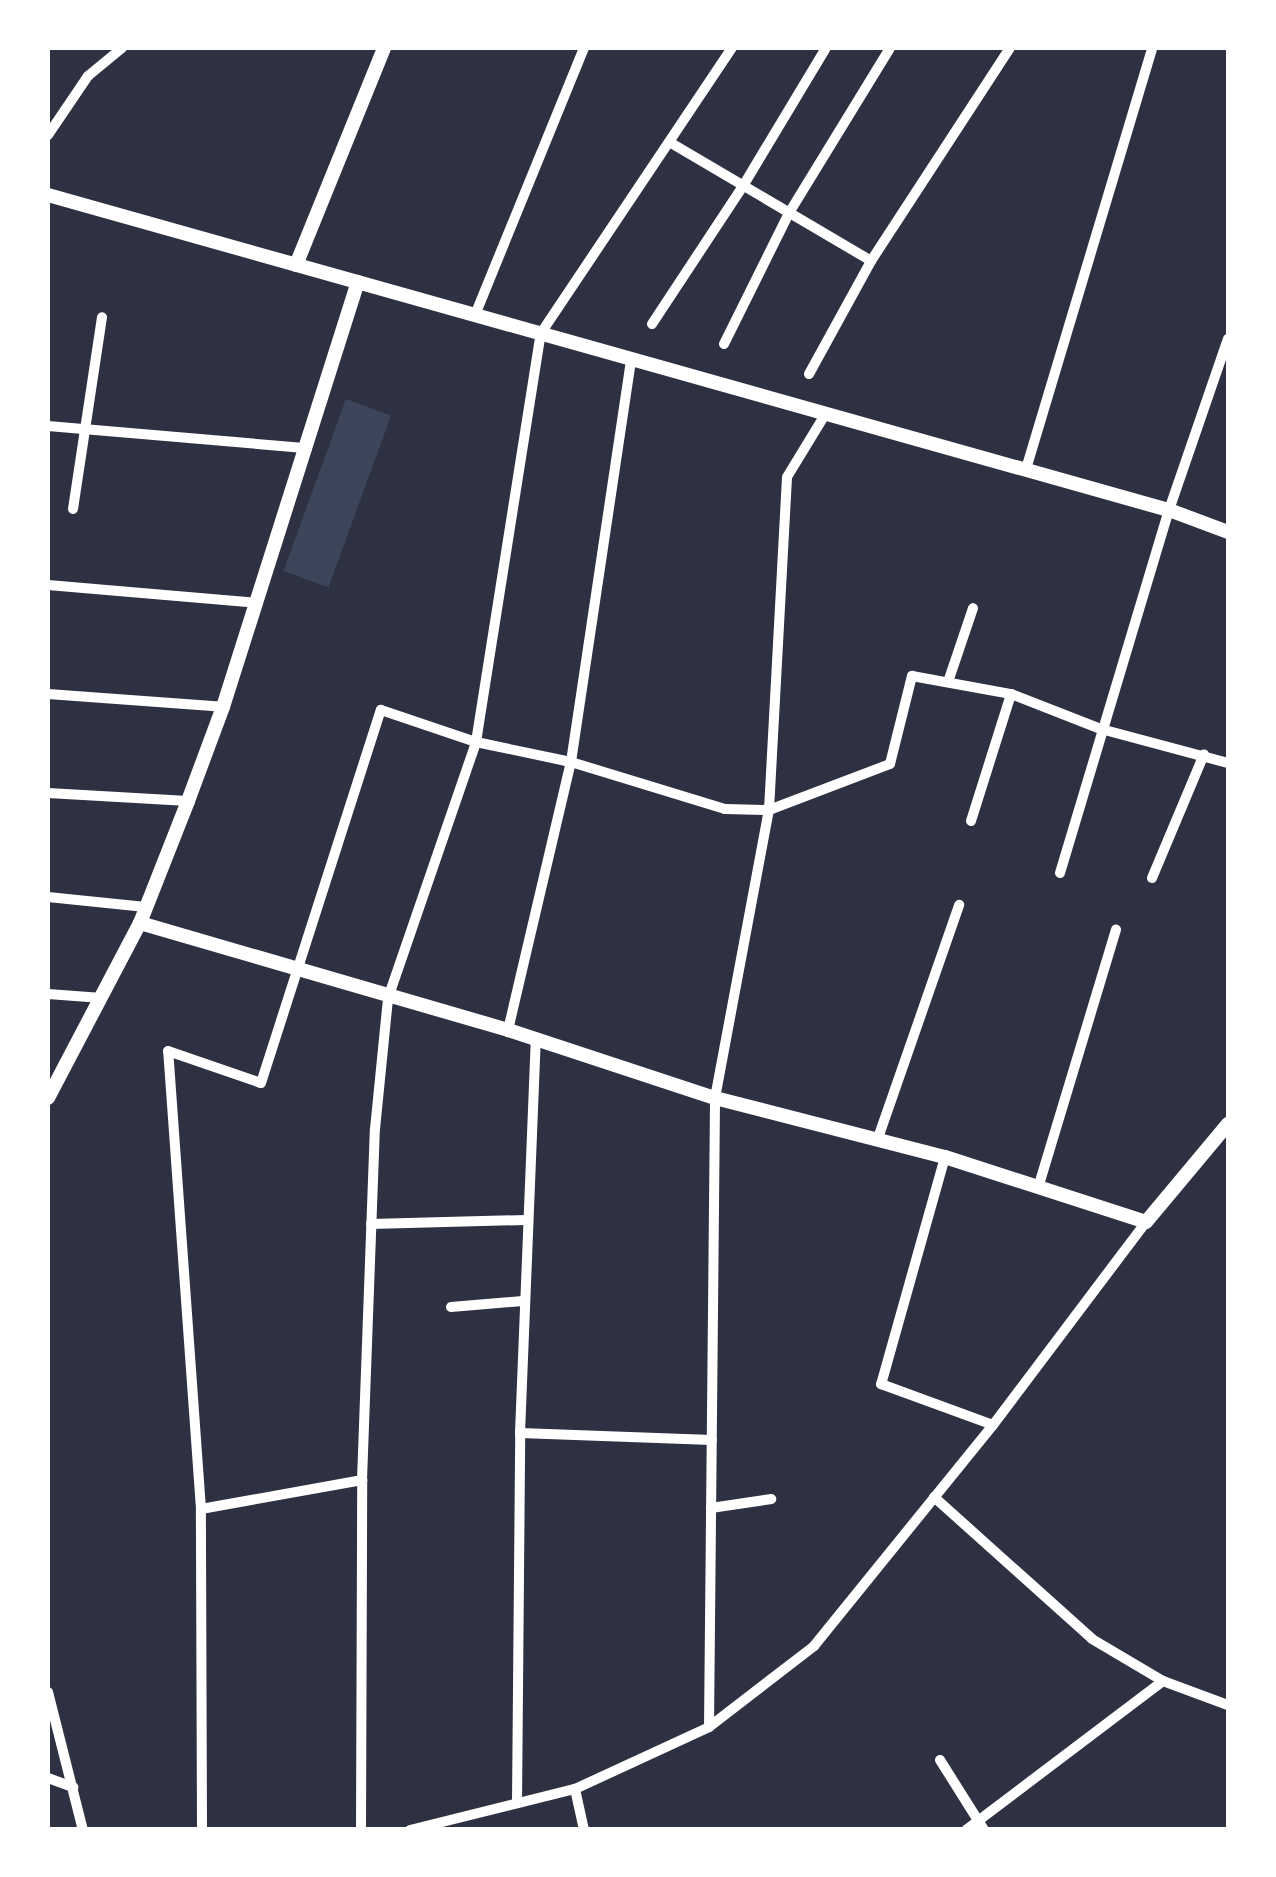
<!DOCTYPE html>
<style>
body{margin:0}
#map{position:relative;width:1276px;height:1877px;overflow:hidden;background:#2d3142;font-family:Lato,sans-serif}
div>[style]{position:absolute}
.green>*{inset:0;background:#3c4559;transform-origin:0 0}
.minor>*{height:10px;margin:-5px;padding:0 5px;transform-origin:5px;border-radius:5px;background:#fff}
.tertiary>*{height:14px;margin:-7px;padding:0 7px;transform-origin:7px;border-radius:7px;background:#fff}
span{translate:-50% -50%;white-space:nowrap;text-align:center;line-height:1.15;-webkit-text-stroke:8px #fff;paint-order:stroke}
.frame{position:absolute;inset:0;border:50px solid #fff;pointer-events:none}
</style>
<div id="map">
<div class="green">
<i style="left:346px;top:399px;width:48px;height:183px;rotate:20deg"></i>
</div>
<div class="minor">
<i style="left:48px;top:135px;width:71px;rotate:-55.9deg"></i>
<i style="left:88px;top:76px;width:44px;rotate:-39.5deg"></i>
<i style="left:671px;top:143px;width:232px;rotate:30.5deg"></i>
<i style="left:475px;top:315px;width:288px;rotate:-67.8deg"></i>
<i style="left:652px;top:324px;width:165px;rotate:-56.6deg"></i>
<i style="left:743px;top:186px;width:161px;rotate:-59deg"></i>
<i style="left:724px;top:344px;width:146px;rotate:-63.6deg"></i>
<i style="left:789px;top:213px;width:193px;rotate:-58.5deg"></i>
<i style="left:809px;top:374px;width:129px;rotate:-61.2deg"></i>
<i style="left:871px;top:261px;width:254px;rotate:-56.9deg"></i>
<i style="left:48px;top:426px;width:260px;rotate:4.9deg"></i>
<i style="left:1026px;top:469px;width:439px;rotate:-73.3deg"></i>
<i style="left:73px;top:509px;width:194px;rotate:-81.4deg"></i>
<i style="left:48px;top:585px;width:209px;rotate:4.9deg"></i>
<i style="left:948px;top:682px;width:78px;rotate:-71.3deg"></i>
<i style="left:48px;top:694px;width:175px;rotate:4.2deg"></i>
<i style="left:48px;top:793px;width:140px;rotate:3.3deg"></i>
<i style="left:971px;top:821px;width:133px;rotate:-72.5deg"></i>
<i style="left:1060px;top:873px;width:379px;rotate:-73.3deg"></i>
<i style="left:1169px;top:510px;width:181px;rotate:-71deg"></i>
<i style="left:1152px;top:878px;width:134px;rotate:-67.2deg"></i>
<i style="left:48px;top:897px;width:98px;rotate:5.9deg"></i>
<i style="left:48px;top:994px;width:54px;rotate:4.2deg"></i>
<i style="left:508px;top:1030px;width:275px;rotate:-76.8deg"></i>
<i style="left:571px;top:762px;width:407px;rotate:-81.5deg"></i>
<i style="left:878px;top:1138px;width:247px;rotate:-70.8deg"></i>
<i style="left:945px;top:1157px;width:236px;rotate:105.7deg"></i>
<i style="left:881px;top:1384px;width:119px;rotate:20.1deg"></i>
<i style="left:1038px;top:1188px;width:270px;rotate:-73.2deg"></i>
<i style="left:371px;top:1224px;width:155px;rotate:-1.5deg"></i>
<i style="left:451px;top:1307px;width:72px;rotate:-4.8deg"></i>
<i style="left:520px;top:1433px;width:192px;rotate:2.1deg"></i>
<i style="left:934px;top:1497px;width:212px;rotate:41.9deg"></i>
<i style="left:1092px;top:1639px;width:82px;rotate:30.6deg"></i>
<i style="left:1163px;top:1681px;width:69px;rotate:20.3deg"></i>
<i style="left:711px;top:1508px;width:61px;rotate:-8.5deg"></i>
<i style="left:201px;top:1509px;width:164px;rotate:-10.2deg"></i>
<i style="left:48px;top:1692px;width:142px;rotate:75.8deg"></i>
<i style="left:709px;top:1727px;width:629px;rotate:-89.45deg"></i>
<i style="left:715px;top:1098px;width:293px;rotate:-79.4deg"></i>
<i style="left:769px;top:810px;width:333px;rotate:-86.9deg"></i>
<i style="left:787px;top:477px;width:75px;rotate:-58.6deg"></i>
<i style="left:940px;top:1760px;width:83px;rotate:57.8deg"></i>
<i style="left:48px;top:1778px;width:27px;rotate:20deg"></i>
<i style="left:575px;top:1789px;width:42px;rotate:77.6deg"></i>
<i style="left:517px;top:1803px;width:370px;rotate:-89.5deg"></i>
<i style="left:520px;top:1433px;width:391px;rotate:-87.7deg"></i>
<i style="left:202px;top:1830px;width:321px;rotate:-90.2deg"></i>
<i style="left:201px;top:1509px;width:459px;rotate:-94.1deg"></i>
<i style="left:168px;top:1051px;width:98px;rotate:19deg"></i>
<i style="left:261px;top:1083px;width:392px;rotate:-72.2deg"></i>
<i style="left:381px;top:710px;width:100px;rotate:18.6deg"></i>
<i style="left:476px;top:742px;width:97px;rotate:11.9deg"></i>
<i style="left:571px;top:762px;width:161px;rotate:17deg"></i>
<i style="left:725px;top:809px;width:44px;rotate:1.3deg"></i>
<i style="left:769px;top:810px;width:129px;rotate:-20.8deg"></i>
<i style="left:890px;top:764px;width:91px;rotate:-76deg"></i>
<i style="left:912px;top:676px;width:101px;rotate:10.3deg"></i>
<i style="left:1011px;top:694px;width:97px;rotate:21.3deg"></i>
<i style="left:1101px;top:729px;width:131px;rotate:15deg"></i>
<i style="left:361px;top:1830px;width:350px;rotate:-89.8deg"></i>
<i style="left:362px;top:1480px;width:351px;rotate:-87.9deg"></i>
<i style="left:375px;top:1129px;width:132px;rotate:-84.3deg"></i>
<i style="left:388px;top:998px;width:271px;rotate:-71deg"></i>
<i style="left:476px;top:742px;width:414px;rotate:-81deg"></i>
<i style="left:541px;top:333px;width:343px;rotate:-56.2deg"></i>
<i style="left:410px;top:1830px;width:170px;rotate:-14deg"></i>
<i style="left:575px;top:1789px;width:148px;rotate:-24.8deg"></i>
<i style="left:709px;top:1727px;width:133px;rotate:-37.6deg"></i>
<i style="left:814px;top:1646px;width:284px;rotate:-51deg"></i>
<i style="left:993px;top:1425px;width:254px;rotate:-53deg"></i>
<i style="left:966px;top:1830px;width:247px;rotate:-37.1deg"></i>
</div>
<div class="tertiary">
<i style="left:48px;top:195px;width:1164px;rotate:15.7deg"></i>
<i style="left:1169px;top:510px;width:63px;rotate:20.4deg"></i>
<i style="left:296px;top:265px;width:234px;rotate:-67.9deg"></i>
<i style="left:140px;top:923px;width:383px;rotate:16.2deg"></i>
<i style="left:508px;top:1030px;width:218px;rotate:18.2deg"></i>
<i style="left:715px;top:1098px;width:237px;rotate:14.4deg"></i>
<i style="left:945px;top:1157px;width:211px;rotate:17.9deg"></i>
<i style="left:1146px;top:1222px;width:128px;rotate:-50.1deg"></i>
<i style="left:48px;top:1098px;width:198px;rotate:-62.3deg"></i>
<i style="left:140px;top:923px;width:131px;rotate:-68.5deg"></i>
<i style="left:188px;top:801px;width:100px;rotate:-69.6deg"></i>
<i style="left:223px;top:707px;width:446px;rotate:-72.4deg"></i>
</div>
<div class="frame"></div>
</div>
